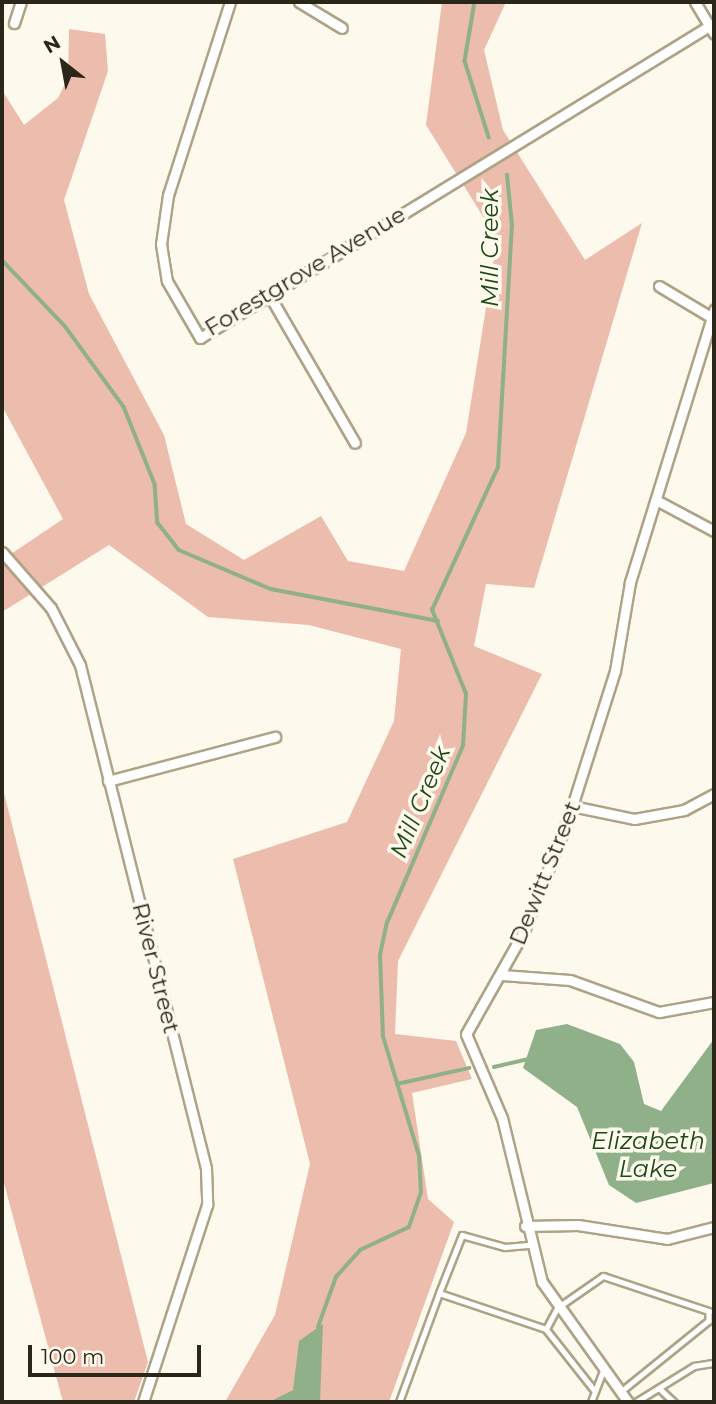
<!DOCTYPE html>
<style>
body{margin:0}
#map{position:relative;width:716px;height:1404px;overflow:hidden;background:#fef9ed;font-family:Montserrat,sans-serif}
div>[style]{position:absolute}
.green>*{inset:0;background:#ecbcac}
.water>*{inset:0;background:#8fb089}
.stream>*{height:3.5px;margin:-1.75px;padding:0 1.75px;transform-origin:1.75px;border-radius:1.75px;background:#8fb089}
.roads{filter:drop-shadow(2px 0 #aea386) drop-shadow(-2px 0 #aea386) drop-shadow(0 2px #aea386) drop-shadow(0 -2px #aea386)}
.lane>*{height:4.5px;margin:-2.25px;padding:0 2.25px;transform-origin:2.25px;border-radius:2.25px;background:#fff}
.street>*{height:9px;margin:-4.5px;padding:0 4.5px;transform-origin:4.5px;border-radius:4.5px;background:#fff}
span{translate:-50% -50%;white-space:nowrap;text-align:center;line-height:1.15;-webkit-text-stroke:7px #fef9ed;paint-order:stroke}
.street-label{font-size:23px;color:#2a261a}
.water-label{font-size:24px;color:#1c4914;font-style:italic}
.frame{position:absolute;inset:0;border:4px solid #2a261a;pointer-events:none}
.north{position:absolute;left:28px;top:28px;width:70px;height:70px;-webkit-text-stroke:5px #fef9ed;paint-order:stroke;rotate:329deg;font-size:19px;font-weight:700;line-height:28px;text-align:center;color:#2a261a}
.north::after{content:'';display:block;margin:auto;width:24px;height:32px;background:#2a261a;clip-path:polygon(50% 0,100% 100%,50% 72%,0 100%)}
.scale{position:absolute;left:28px;top:1345px;width:173px;height:32px;box-sizing:border-box;border:4px solid #2a261a;border-top:0;padding-left:9px;font-size:21px;line-height:24px;white-space:nowrap;color:#2a261a;-webkit-text-stroke:5px #fef9ed;paint-order:stroke}
</style>
<div id="map">
<div class="green">
<i style="clip-path:polygon(442px 2px,506px 2px,484px 50px,503px 130px,585px 260px,642px 223px,534px 588px,486px 584px,474px 646px,542px 674px,398px 961px,395px 1034px,456px 1041px,472px 1079px,412px 1093px,428px 1199px,454px 1222px,389px 1402px,225px 1402px,275px 1315px,310px 1164px,233px 859px,347px 822px,394px 721px,401px 649px,309px 625px,208px 617px,109px 545px,2px 612px,2px 560px,63px 519px,2px 406px,2px 90px,24px 125px,58px 98px,68px 78px,69px 29px,105px 34px,108px 71px,64px 200px,89px 294px,164px 435px,186px 524px,244px 560px,321px 516px,348px 561px,404px 571px,466px 433px,497px 239px,426px 125px)"></i>
<i style="clip-path:polygon(2px 785px,148px 1362px,134px 1402px,63px 1402px,2px 1176px)"></i>
</div>
<div class="water">
<i style="clip-path:polygon(567px 1024px,620px 1044px,634px 1062px,644px 1104px,661px 1111px,714px 1039px,714px 1183px,636px 1203px,609px 1185px,577px 1107px,523px 1068px,536px 1030px)"></i>
<i style="clip-path:polygon(323px 1324px,320px 1402px,269px 1402px,293px 1390px,299px 1341px)"></i>
</div>
<div class="stream">
<i style="left:475px;top:2px;width:60px;rotate:99.6deg"></i>
<i style="left:465px;top:61px;width:80px;rotate:72.5deg"></i>
<i style="left:2px;top:260px;width:91px;rotate:46.3deg"></i>
<i style="left:65px;top:326px;width:100px;rotate:53.9deg"></i>
<i style="left:124px;top:407px;width:83px;rotate:68.1deg"></i>
<i style="left:155px;top:484px;width:39px;rotate:86deg"></i>
<i style="left:158px;top:523px;width:34px;rotate:52deg"></i>
<i style="left:179px;top:550px;width:100px;rotate:23deg"></i>
<i style="left:271px;top:589px;width:170px;rotate:10.8deg"></i>
<i style="left:494px;top:1067px;width:35px;rotate:-13deg"></i>
<i style="left:397px;top:1084px;width:74px;rotate:-12.5deg"></i>
<i style="left:318px;top:1327px;width:53px;rotate:-70.2deg"></i>
<i style="left:336px;top:1277px;width:36px;rotate:-48deg"></i>
<i style="left:360px;top:1250px;width:54px;rotate:-25.1deg"></i>
<i style="left:409px;top:1227px;width:36px;rotate:-71deg"></i>
<i style="left:421px;top:1193px;width:37px;rotate:-93deg"></i>
<i style="left:419px;top:1156px;width:124px;rotate:-106.8deg"></i>
<i style="left:383px;top:1037px;width:82px;rotate:-92.1deg"></i>
<i style="left:380px;top:955px;width:33px;rotate:-78deg"></i>
<i style="left:387px;top:923px;width:193px;rotate:-66.8deg"></i>
<i style="left:463px;top:746px;width:52px;rotate:-86.7deg"></i>
<i style="left:466px;top:694px;width:91px;rotate:-112deg"></i>
<i style="left:432px;top:610px;width:157px;rotate:-65.2deg"></i>
<i style="left:498px;top:467px;width:241px;rotate:-86.7deg"></i>
<i style="left:512px;top:226px;width:51px;rotate:-95.6deg"></i>
</div>
<div class="roads">
<div class="lane">
<i style="left:439px;top:1293px;width:62px;rotate:-68.4deg"></i>
<i style="left:462px;top:1235px;width:45px;rotate:15.6deg"></i>
<i style="left:505px;top:1247px;width:25px;rotate:-5deg"></i>
<i style="left:546px;top:1329px;width:24px;rotate:-62deg"></i>
<i style="left:557px;top:1308px;width:56px;rotate:-34.8deg"></i>
<i style="left:603px;top:1276px;width:112px;rotate:18.3deg"></i>
<i style="left:709px;top:1311px;width:10px;rotate:90deg"></i>
<i style="left:709px;top:1321px;width:113px;rotate:141.1deg"></i>
<i style="left:659px;top:1388px;width:21px;rotate:43deg"></i>
<i style="left:399px;top:1402px;width:116px;rotate:-69.8deg"></i>
<i style="left:439px;top:1293px;width:113px;rotate:18.6deg"></i>
<i style="left:546px;top:1329px;width:79px;rotate:51.7deg"></i>
<i style="left:591px;top:1402px;width:34px;rotate:-69deg"></i>
<i style="left:636px;top:1402px;width:68px;rotate:-31.8deg"></i>
<i style="left:694px;top:1366px;width:20px;rotate:-9deg"></i>
</div>
<div class="street">
<i style="left:230px;top:2px;width:203px;rotate:107.8deg"></i>
<i style="left:168px;top:195px;width:49px;rotate:98.1deg"></i>
<i style="left:161px;top:244px;width:37px;rotate:81deg"></i>
<i style="left:167px;top:281px;width:66px;rotate:59.9deg"></i>
<i style="left:200px;top:338px;width:603px;rotate:-31.5deg"></i>
<i style="left:299px;top:2px;width:50px;rotate:31.2deg"></i>
<i style="left:695px;top:2px;width:37px;rotate:59deg"></i>
<i style="left:14px;top:23px;width:22px;rotate:-72deg"></i>
<i style="left:659px;top:286px;width:64px;rotate:31deg"></i>
<i style="left:268px;top:293px;width:173px;rotate:59.9deg"></i>
<i style="left:656px;top:500px;width:66px;rotate:28.1deg"></i>
<i style="left:2px;top:552px;width:74px;rotate:48.8deg"></i>
<i style="left:51px;top:608px;width:64px;rotate:63deg"></i>
<i style="left:80px;top:665px;width:519px;rotate:75.94deg"></i>
<i style="left:206px;top:1168px;width:37px;rotate:88deg"></i>
<i style="left:207px;top:1205px;width:207px;rotate:108deg"></i>
<i style="left:108px;top:781px;width:173px;rotate:-14.8deg"></i>
<i style="left:572px;top:806px;width:63px;rotate:11.8deg"></i>
<i style="left:634px;top:819px;width:51px;rotate:-10.2deg"></i>
<i style="left:684px;top:810px;width:34px;rotate:-28deg"></i>
<i style="left:502px;top:975px;width:68px;rotate:4.2deg"></i>
<i style="left:570px;top:980px;width:95px;rotate:19.8deg"></i>
<i style="left:659px;top:1012px;width:56px;rotate:-10.3deg"></i>
<i style="left:525px;top:1226px;width:53px;rotate:-1.1deg"></i>
<i style="left:578px;top:1225px;width:90px;rotate:8.9deg"></i>
<i style="left:667px;top:1239px;width:49px;rotate:-14.3deg"></i>
<i style="left:628px;top:1402px;width:148px;rotate:-125.6deg"></i>
<i style="left:542px;top:1282px;width:169px;rotate:-103.7deg"></i>
<i style="left:502px;top:1118px;width:91px;rotate:-113.2deg"></i>
<i style="left:466px;top:1034px;width:118px;rotate:-60.6deg"></i>
<i style="left:524px;top:931px;width:120px;rotate:-68.6deg"></i>
<i style="left:568px;top:819px;width:155px;rotate:-72.4deg"></i>
<i style="left:615px;top:671px;width:90px;rotate:-80.4deg"></i>
<i style="left:630px;top:582px;width:285px;rotate:-72.8deg"></i>
</div>
</div>
<div class="street-label">
<span style="left:305px;top:271px;rotate:-31deg">Forestgrove Avenue</span>
<span style="left:545px;top:873px;rotate:-68deg">Dewitt Street</span>
<span style="left:156px;top:968px;rotate:76deg">River Street</span>
</div>
<div class="water-label">
<span style="left:490px;top:248px;rotate:-90deg">Mill Creek</span>
<span style="left:420px;top:802px;rotate:-67deg">Mill Creek</span>
<span style="left:648px;top:1155px">Elizabeth<br>Lake</span>
</div>
<div class="frame"></div>
<div class="north">N</div>
<div class="scale">100 m</div>
</div>
